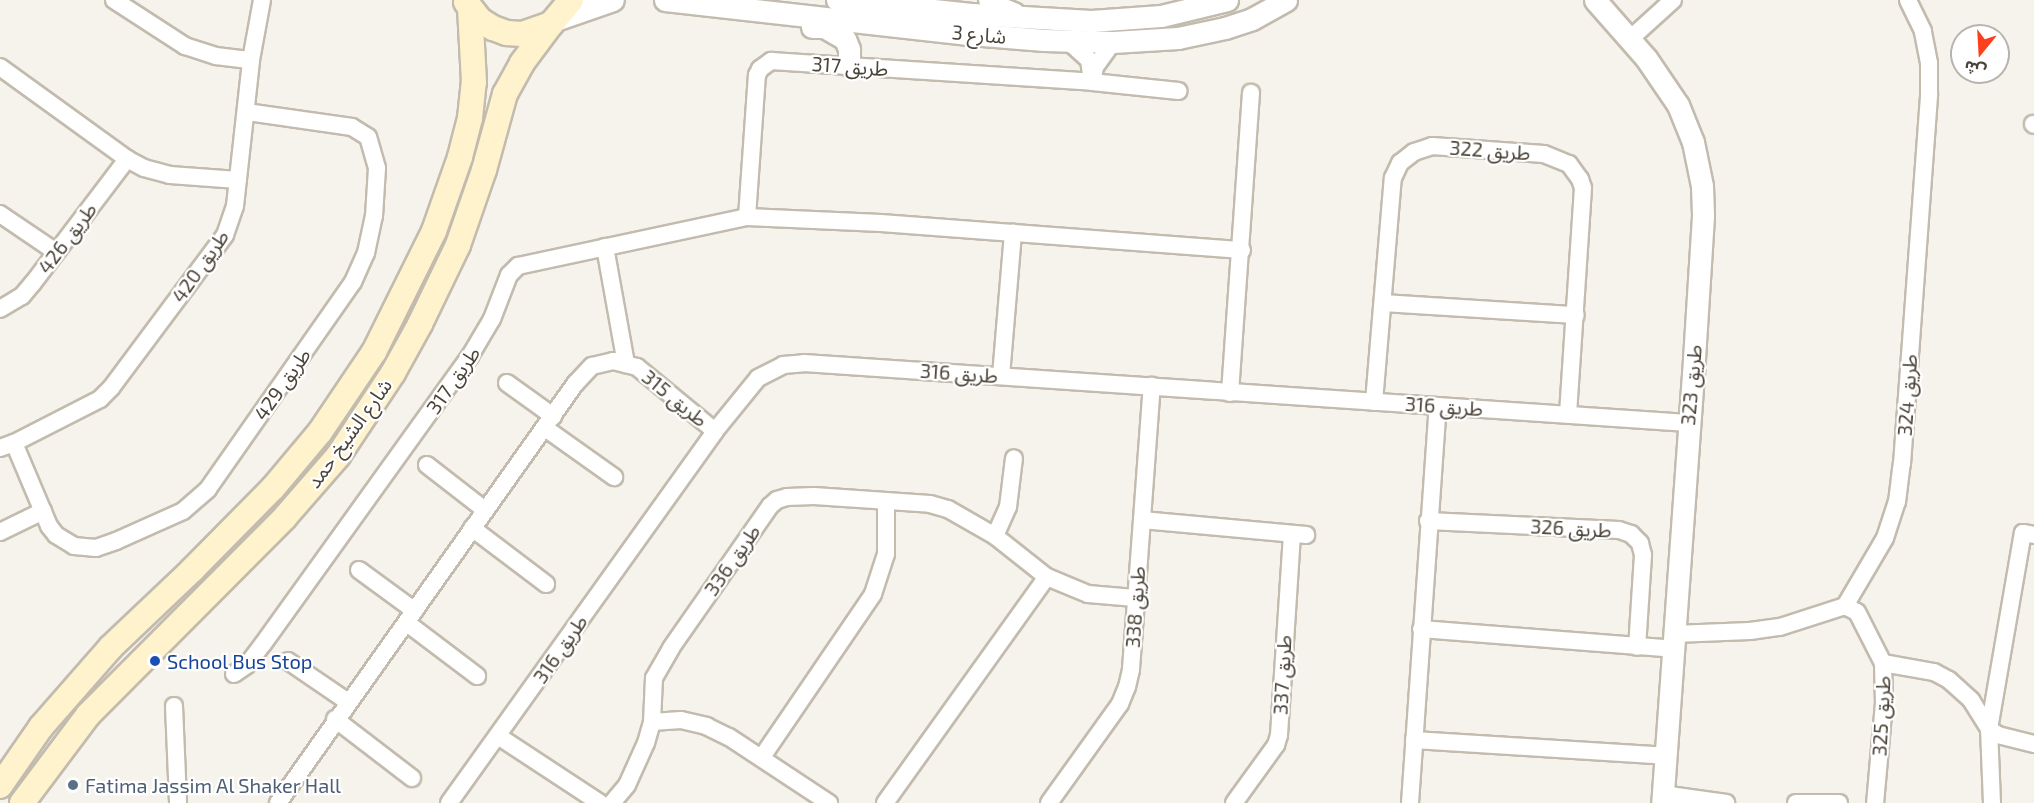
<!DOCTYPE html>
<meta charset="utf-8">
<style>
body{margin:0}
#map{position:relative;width:2034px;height:803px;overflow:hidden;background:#f6f3ec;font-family:"Exo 2","Noto Sans Arabic",sans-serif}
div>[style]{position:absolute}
.roads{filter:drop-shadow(2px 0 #c2bbae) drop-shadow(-2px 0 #c2bbae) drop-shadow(0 2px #c2bbae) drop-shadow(0 -2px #c2bbae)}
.minor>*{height:16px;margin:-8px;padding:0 8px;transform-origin:8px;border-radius:8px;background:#fff}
.tertiary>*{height:21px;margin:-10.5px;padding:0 10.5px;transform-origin:10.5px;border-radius:10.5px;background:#fff}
.secondary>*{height:24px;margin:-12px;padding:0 12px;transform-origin:12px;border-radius:12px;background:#fff3cd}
.dots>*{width:16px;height:16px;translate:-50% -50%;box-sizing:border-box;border:3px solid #fff;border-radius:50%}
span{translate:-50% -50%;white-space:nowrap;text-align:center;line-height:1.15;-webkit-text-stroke:4.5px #fff;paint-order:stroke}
.street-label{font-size:20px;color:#4b4439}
.transit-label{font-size:20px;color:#164399}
.left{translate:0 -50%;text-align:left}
.service-label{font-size:20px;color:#4e5e75}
.north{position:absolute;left:1950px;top:24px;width:60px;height:60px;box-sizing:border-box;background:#fff;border:2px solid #b7b4b0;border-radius:50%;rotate:198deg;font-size:16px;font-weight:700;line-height:24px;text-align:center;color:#4b4439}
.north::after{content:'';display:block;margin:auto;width:21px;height:27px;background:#fc3f1d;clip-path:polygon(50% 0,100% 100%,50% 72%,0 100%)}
</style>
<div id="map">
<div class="roads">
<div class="minor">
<i style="left:114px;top:0;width:85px;rotate:32.9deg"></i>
<i style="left:185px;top:46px;width:33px;rotate:18deg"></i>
<i style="left:216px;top:56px;width:35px;rotate:7deg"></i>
<i style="left:987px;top:0;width:31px;rotate:22deg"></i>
<i style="left:1630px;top:39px;width:58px;rotate:-42.2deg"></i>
<i style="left:1068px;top:41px;width:28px;rotate:42deg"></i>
<i style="left:1089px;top:60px;width:22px;rotate:82deg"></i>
<i style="left:0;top:67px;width:157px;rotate:35.9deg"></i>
<i style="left:127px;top:159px;width:19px;rotate:28deg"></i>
<i style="left:144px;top:168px;width:27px;rotate:15deg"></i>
<i style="left:170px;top:175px;width:68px;rotate:4.2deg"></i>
<i style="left:1093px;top:78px;width:11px;rotate:-80deg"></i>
<i style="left:1095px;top:67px;width:31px;rotate:-54deg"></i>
<i style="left:2033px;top:124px;width:1px;rotate:45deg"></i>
<i style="left:0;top:214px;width:68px;rotate:34.2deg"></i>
<i style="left:747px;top:217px;width:142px;rotate:-86deg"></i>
<i style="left:757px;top:75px;width:7px;rotate:-63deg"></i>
<i style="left:760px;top:69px;width:14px;rotate:-36deg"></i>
<i style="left:771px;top:61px;width:322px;rotate:3.7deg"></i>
<i style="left:1092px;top:82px;width:87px;rotate:5.9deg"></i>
<i style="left:605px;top:247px;width:119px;rotate:79.8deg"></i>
<i style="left:1383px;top:303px;width:193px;rotate:3.6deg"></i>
<i style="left:0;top:309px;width:26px;rotate:-31deg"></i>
<i style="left:22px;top:296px;width:17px;rotate:-50deg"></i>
<i style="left:33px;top:283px;width:156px;rotate:-52.8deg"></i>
<i style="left:1001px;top:376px;width:144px;rotate:-85.2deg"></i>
<i style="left:507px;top:383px;width:57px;rotate:35.7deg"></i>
<i style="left:1230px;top:393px;width:301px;rotate:-86deg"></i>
<i style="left:1374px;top:402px;width:225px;rotate:-85.2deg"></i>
<i style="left:1393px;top:178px;width:17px;rotate:-65deg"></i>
<i style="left:1400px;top:163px;width:18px;rotate:-38deg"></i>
<i style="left:1414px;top:152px;width:19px;rotate:-18deg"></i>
<i style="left:1432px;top:146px;width:112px;rotate:4.1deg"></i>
<i style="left:1544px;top:154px;width:27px;rotate:22deg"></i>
<i style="left:1569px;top:164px;width:19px;rotate:54deg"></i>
<i style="left:1580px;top:179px;width:9px;rotate:72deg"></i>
<i style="left:1583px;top:188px;width:227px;rotate:93.8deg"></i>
<i style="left:545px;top:428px;width:85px;rotate:35.4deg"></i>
<i style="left:14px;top:443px;width:90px;rotate:67.1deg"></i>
<i style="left:49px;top:526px;width:11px;rotate:52deg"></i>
<i style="left:56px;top:535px;width:21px;rotate:31deg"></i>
<i style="left:74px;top:546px;width:22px;rotate:5deg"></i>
<i style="left:96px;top:548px;width:21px;rotate:-19deg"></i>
<i style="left:116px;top:541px;width:73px;rotate:-24.1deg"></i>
<i style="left:183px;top:511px;width:33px;rotate:-41deg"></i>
<i style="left:208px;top:489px;width:253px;rotate:-55deg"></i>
<i style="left:353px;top:282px;width:32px;rotate:-66deg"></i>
<i style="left:366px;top:253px;width:38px;rotate:-78deg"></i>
<i style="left:374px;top:216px;width:48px;rotate:-86.4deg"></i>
<i style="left:377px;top:168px;width:32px;rotate:-106deg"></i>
<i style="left:368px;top:137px;width:19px;rotate:-148deg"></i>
<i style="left:352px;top:127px;width:107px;rotate:-171.9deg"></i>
<i style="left:0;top:448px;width:15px;rotate:-20deg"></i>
<i style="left:14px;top:443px;width:97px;rotate:-27.1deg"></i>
<i style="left:100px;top:399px;width:16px;rotate:-45deg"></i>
<i style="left:111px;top:388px;width:191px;rotate:-53.3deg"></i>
<i style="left:225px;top:235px;width:31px;rotate:-71deg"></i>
<i style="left:235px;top:206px;width:147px;rotate:-83.7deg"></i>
<i style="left:251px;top:60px;width:61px;rotate:-79.6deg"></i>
<i style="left:427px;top:465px;width:73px;rotate:37.8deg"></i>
<i style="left:1142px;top:520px;width:165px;rotate:5.2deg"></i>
<i style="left:1428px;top:521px;width:191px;rotate:2.7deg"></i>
<i style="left:1619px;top:530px;width:13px;rotate:18deg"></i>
<i style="left:1631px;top:534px;width:13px;rotate:45deg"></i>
<i style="left:1640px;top:543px;width:12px;rotate:76deg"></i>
<i style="left:1643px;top:555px;width:92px;rotate:93.7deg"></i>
<i style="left:472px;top:528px;width:93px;rotate:37.1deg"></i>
<i style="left:0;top:532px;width:48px;rotate:-26deg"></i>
<i style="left:995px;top:536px;width:32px;rotate:-66deg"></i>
<i style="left:1008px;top:507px;width:49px;rotate:-83deg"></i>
<i style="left:359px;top:570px;width:69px;rotate:36.2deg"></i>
<i style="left:1845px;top:606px;width:13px;rotate:27deg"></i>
<i style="left:1857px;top:612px;width:57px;rotate:63deg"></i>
<i style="left:1883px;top:663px;width:40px;rotate:88.6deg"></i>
<i style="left:1884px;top:703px;width:100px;rotate:95.1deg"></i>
<i style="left:407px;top:623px;width:88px;rotate:37.1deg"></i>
<i style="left:1421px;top:629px;width:253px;rotate:4.5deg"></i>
<i style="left:1674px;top:634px;width:76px;rotate:-2.3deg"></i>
<i style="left:1750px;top:631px;width:30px;rotate:-8deg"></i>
<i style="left:1780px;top:627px;width:68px;rotate:-17.9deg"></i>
<i style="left:1845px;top:606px;width:79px;rotate:-59.5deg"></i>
<i style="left:1885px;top:538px;width:38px;rotate:-72deg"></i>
<i style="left:1897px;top:502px;width:38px;rotate:-83deg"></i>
<i style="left:1902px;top:464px;width:372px;rotate:-85.8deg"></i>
<i style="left:1929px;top:93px;width:30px;rotate:-90deg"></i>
<i style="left:1929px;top:63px;width:33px;rotate:-101deg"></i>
<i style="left:1923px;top:31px;width:34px;rotate:-116deg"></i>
<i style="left:288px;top:661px;width:73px;rotate:34.3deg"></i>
<i style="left:1883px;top:663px;width:52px;rotate:10deg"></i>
<i style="left:1934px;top:672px;width:17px;rotate:28deg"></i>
<i style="left:1949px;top:680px;width:30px;rotate:42deg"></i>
<i style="left:1971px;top:700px;width:34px;rotate:58deg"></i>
<i style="left:1989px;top:729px;width:11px;rotate:34deg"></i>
<i style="left:1998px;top:735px;width:37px;rotate:14deg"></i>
<i style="left:234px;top:674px;width:16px;rotate:-35deg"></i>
<i style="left:247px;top:665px;width:26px;rotate:-53deg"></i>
<i style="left:263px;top:644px;width:355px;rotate:-54.3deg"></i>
<i style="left:470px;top:356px;width:43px;rotate:-59.3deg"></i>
<i style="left:492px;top:319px;width:47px;rotate:-68.9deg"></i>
<i style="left:509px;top:275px;width:13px;rotate:-45deg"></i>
<i style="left:518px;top:266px;width:234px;rotate:-12.1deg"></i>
<i style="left:747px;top:217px;width:134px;rotate:2.6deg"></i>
<i style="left:881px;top:223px;width:362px;rotate:4.3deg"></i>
<i style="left:174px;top:706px;width:97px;rotate:87.6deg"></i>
<i style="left:335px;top:719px;width:97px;rotate:37.5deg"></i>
<i style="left:652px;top:722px;width:29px;rotate:-4deg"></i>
<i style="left:681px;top:720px;width:26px;rotate:13deg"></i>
<i style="left:706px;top:726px;width:25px;rotate:26deg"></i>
<i style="left:729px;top:737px;width:120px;rotate:33.4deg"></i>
<i style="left:498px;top:736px;width:122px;rotate:33.3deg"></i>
<i style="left:1414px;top:740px;width:252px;rotate:3.6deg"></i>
<i style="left:762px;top:757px;width:197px;rotate:-55.7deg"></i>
<i style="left:873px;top:594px;width:42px;rotate:-72deg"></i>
<i style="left:886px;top:554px;width:53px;rotate:-90deg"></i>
<i style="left:1662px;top:794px;width:65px;rotate:8deg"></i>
<i style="left:278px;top:803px;width:514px;rotate:-54.67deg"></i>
<i style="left:575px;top:384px;width:25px;rotate:-47deg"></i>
<i style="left:592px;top:366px;width:22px;rotate:-13deg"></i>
<i style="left:613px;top:361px;width:25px;rotate:14deg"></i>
<i style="left:637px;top:367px;width:101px;rotate:39.4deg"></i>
<i style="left:449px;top:803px;width:457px;rotate:-54.4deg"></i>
<i style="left:715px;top:431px;width:68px;rotate:-50.9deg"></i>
<i style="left:758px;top:378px;width:28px;rotate:-27deg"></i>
<i style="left:783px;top:365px;width:21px;rotate:-5deg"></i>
<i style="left:804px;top:363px;width:886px;rotate:3.88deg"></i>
<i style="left:612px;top:803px;width:23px;rotate:-50deg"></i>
<i style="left:627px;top:785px;width:46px;rotate:-65.7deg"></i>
<i style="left:646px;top:743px;width:22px;rotate:-74deg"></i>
<i style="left:652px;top:722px;width:44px;rotate:-87.4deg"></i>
<i style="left:654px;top:678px;width:34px;rotate:-60deg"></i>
<i style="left:671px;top:648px;width:173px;rotate:-55.1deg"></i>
<i style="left:770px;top:506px;width:9px;rotate:-41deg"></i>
<i style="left:777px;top:500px;width:10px;rotate:-17deg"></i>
<i style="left:787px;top:497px;width:27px;rotate:-2deg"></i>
<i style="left:814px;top:496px;width:116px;rotate:3.9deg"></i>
<i style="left:930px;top:504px;width:19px;rotate:16deg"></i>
<i style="left:948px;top:509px;width:54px;rotate:29.9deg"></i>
<i style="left:995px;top:536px;width:66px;rotate:38.3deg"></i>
<i style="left:1047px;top:577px;width:44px;rotate:22.5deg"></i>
<i style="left:1088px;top:594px;width:47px;rotate:4.9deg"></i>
<i style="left:885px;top:803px;width:278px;rotate:-54.4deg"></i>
<i style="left:1049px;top:803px;width:122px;rotate:-54.4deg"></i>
<i style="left:1120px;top:704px;width:18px;rotate:-68deg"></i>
<i style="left:1127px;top:687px;width:18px;rotate:-77deg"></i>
<i style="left:1131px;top:669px;width:284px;rotate:-85.8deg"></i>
<i style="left:1234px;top:803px;width:72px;rotate:-54.1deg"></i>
<i style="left:1276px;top:745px;width:10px;rotate:-73deg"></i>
<i style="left:1279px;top:735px;width:201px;rotate:-86.3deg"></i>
<i style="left:1410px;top:803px;width:398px;rotate:-86deg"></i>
<i style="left:1796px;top:803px;width:43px"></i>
<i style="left:1992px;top:803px;width:74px;rotate:-92.3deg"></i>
<i style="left:1989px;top:729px;width:199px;rotate:-80.2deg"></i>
<i style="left:2023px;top:533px;width:11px;rotate:10deg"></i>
</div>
<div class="tertiary">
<i style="left:665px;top:0;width:307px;rotate:6.4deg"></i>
<i style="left:970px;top:34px;width:74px;rotate:4.6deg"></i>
<i style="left:1044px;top:40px;width:69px;rotate:1.7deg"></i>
<i style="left:1113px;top:42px;width:65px;rotate:-3.5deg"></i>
<i style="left:1178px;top:38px;width:48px;rotate:-12deg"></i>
<i style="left:1225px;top:28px;width:28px;rotate:-18deg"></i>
<i style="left:1252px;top:19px;width:39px;rotate:-29deg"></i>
<i style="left:837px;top:0;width:137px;rotate:5.9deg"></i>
<i style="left:973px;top:14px;width:118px;rotate:3.4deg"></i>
<i style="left:1091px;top:21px;width:70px;rotate:-4.1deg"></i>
<i style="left:1161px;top:16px;width:68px;rotate:-13.6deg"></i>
<i style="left:1595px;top:0;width:77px;rotate:48.7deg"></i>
<i style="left:1646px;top:58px;width:57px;rotate:55.8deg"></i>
<i style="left:1678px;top:105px;width:40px;rotate:68deg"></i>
<i style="left:1693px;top:142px;width:45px;rotate:78.4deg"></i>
<i style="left:1702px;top:186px;width:30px;rotate:88deg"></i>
<i style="left:1703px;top:216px;width:158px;rotate:93.6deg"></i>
<i style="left:1693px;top:374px;width:430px;rotate:94.1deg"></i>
<i style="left:558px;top:19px;width:58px;rotate:-19.1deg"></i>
<i style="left:812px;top:27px;width:12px"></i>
<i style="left:824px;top:27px;width:24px;rotate:30deg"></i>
<i style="left:845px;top:39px;width:11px;rotate:68deg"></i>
<i style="left:849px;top:49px;width:16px;rotate:90deg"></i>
</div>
<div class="secondary">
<i style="left:466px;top:2px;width:23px;rotate:52deg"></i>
<i style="left:480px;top:20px;width:15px;rotate:32deg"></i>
<i style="left:493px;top:28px;width:15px;rotate:20deg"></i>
<i style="left:507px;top:33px;width:15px;rotate:4deg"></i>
<i style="left:522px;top:34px;width:31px;rotate:-19deg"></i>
<i style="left:551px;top:24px;width:31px;rotate:-50deg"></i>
<i style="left:0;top:786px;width:72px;rotate:-55.2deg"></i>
<i style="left:41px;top:727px;width:106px;rotate:-48.8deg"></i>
<i style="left:111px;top:647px;width:112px;rotate:-43.5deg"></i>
<i style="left:192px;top:570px;width:115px;rotate:-45.4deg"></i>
<i style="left:273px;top:488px;width:73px;rotate:-50deg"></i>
<i style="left:320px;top:432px;width:97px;rotate:-56deg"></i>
<i style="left:374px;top:352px;width:135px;rotate:-63.6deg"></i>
<i style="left:434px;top:231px;width:78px;rotate:-70.6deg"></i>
<i style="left:460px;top:157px;width:40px;rotate:-75.6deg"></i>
<i style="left:470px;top:118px;width:36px;rotate:-84deg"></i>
<i style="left:474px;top:82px;width:73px;rotate:-93.1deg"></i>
<i style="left:22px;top:803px;width:110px;rotate:-53.1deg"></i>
<i style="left:88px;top:715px;width:279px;rotate:-45.1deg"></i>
<i style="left:285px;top:517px;width:81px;rotate:-49deg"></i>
<i style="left:338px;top:456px;width:100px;rotate:-56.5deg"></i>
<i style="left:393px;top:373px;width:56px;rotate:-61.1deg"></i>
<i style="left:420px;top:324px;width:88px;rotate:-64.3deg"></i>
<i style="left:458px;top:245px;width:79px;rotate:-70.9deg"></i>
<i style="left:484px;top:170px;width:79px;rotate:-74.6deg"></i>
<i style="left:505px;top:94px;width:35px;rotate:-61deg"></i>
<i style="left:522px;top:63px;width:49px;rotate:-53.4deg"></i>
</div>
</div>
<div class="dots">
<i style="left:155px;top:661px;background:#1a4fb4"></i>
<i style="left:73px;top:785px;background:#5c6f8a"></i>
</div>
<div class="street-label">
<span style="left:979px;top:34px;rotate:5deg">شارع 3</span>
<span style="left:850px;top:66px;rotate:4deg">طريق 317</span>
<span style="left:1490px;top:150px;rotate:4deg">طريق 322</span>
<span style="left:67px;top:238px;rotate:-53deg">طريق 426</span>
<span style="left:200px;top:266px;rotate:-55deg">طريق 420</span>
<span style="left:959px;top:373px;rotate:4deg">طريق 316</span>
<span style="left:453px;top:380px;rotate:-55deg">طريق 317</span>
<span style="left:282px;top:384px;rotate:-55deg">طريق 429</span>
<span style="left:1691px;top:385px;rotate:-85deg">طريق 323</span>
<span style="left:1907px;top:395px;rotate:-86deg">طريق 324</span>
<span style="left:675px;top:398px;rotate:39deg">طريق 315</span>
<span style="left:1444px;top:406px;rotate:4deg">طريق 316</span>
<span style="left:349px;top:433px;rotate:-54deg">شارع الشيخ حمد</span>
<span style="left:1571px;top:528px;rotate:3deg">طريق 326</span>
<span style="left:732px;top:560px;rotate:-55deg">طريق 336</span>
<span style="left:1135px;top:607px;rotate:-86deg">طريق 338</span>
<span style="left:560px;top:649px;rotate:-55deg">طريق 316</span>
<span style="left:1282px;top:675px;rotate:-87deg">طريق 337</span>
<span style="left:1881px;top:716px;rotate:-87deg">طريق 325</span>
</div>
<div class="transit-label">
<span class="left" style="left:167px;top:661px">School Bus Stop</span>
</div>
<div class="service-label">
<span class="left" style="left:85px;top:785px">Fatima Jassim Al Shaker Hall</span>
</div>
<div class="north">ش</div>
</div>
